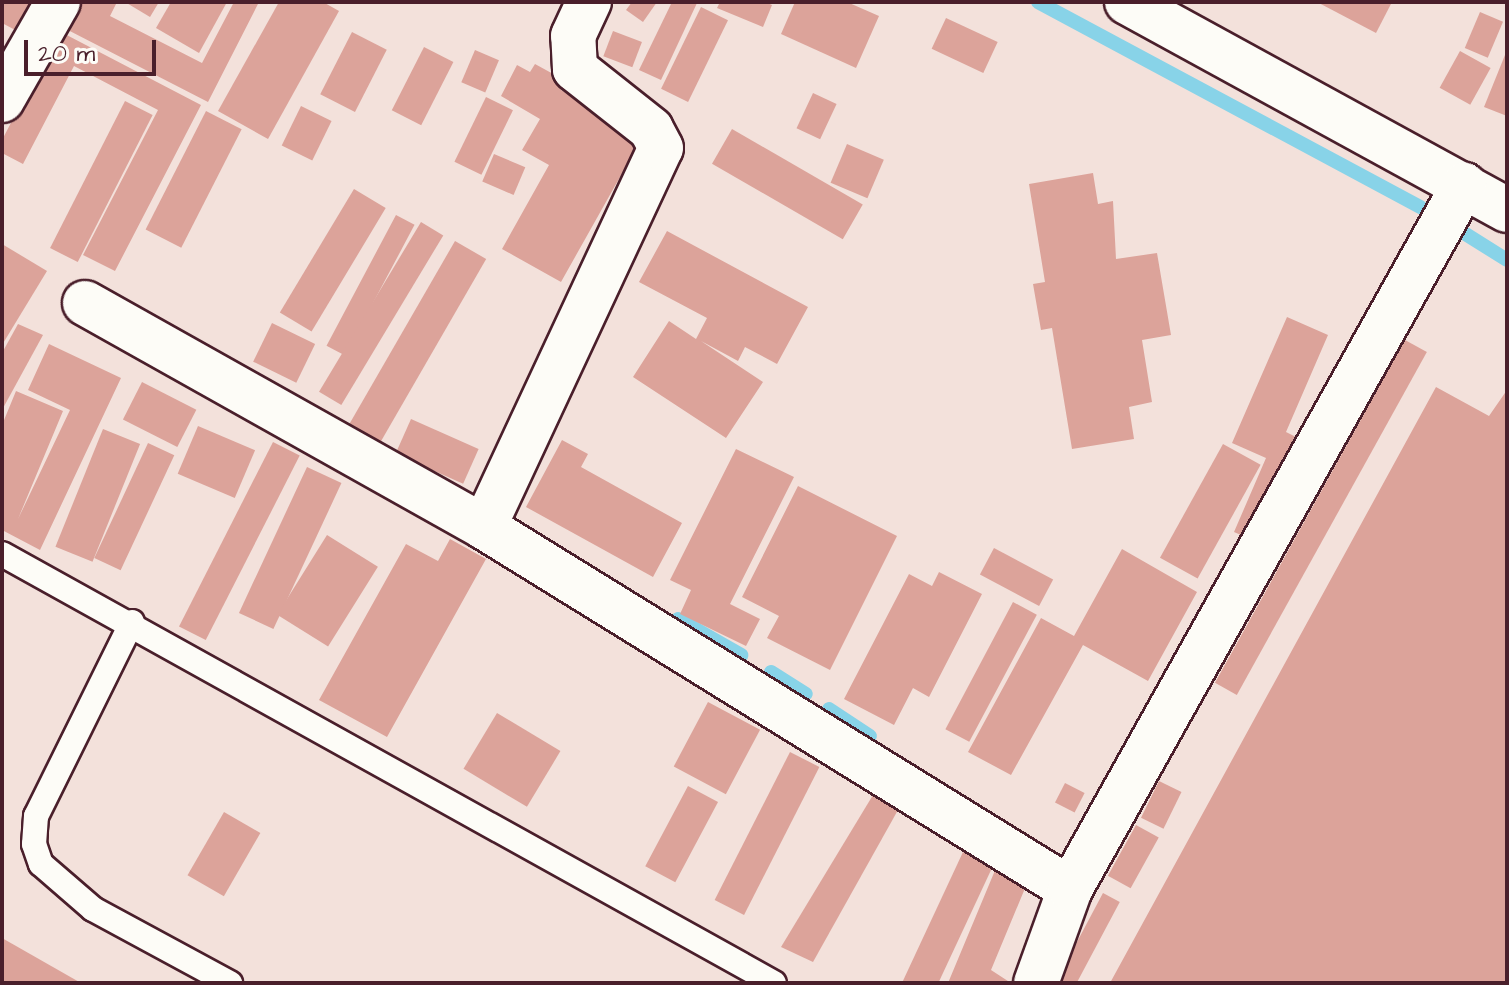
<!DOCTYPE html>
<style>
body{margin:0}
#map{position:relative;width:1509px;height:985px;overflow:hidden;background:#f3e1db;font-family:"Architects Daughter",sans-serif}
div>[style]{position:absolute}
.stream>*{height:14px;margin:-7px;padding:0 7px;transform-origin:7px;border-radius:7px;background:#88d3e8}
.building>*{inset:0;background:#dca39a;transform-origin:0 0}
.roads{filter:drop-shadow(2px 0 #4a1f2b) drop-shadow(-2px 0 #4a1f2b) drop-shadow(0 2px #4a1f2b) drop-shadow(0 -2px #4a1f2b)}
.service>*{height:24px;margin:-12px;padding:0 12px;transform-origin:12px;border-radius:12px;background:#fdfcf7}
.minor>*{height:44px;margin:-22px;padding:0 22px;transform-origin:22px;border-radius:22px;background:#fdfcf7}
span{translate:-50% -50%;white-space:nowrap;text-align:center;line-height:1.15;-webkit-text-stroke:8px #fdfcf7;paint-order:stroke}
.frame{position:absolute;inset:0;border:4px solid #4a1f2b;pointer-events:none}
.scale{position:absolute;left:24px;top:40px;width:132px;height:36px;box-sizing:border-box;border:4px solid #4a1f2b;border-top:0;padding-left:10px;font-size:24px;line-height:28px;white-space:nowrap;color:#4a1f2b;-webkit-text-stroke:6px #fdfcf7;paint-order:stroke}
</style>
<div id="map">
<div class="stream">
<i style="left:1038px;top:2px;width:434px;rotate:28.2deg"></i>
<i style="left:1456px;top:228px;width:60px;rotate:32.1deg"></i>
<i style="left:678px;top:619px;width:73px;rotate:29.7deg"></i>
<i style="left:771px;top:672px;width:41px;rotate:32.2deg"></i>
<i style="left:829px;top:709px;width:49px;rotate:33.4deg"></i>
</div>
<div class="building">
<i style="clip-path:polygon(2px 2px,34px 2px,19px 32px,2px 23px)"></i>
<i style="clip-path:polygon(75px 2px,117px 2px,110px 16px,202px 63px,234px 2px,259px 2px,208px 102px,62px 27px)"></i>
<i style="clip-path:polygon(125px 2px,159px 2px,150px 17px)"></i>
<i style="clip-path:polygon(171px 2px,227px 2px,199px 53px,156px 28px)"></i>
<i style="clip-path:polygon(279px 2px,323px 2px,339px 11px,268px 139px,218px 111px)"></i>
<i style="clip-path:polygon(632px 2px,657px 2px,643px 22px,626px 10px)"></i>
<i style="clip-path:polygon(672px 2px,697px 3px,661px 80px,639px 70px)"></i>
<i style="clip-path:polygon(720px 2px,765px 2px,772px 5px,763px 27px,717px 8px)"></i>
<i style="clip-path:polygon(795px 2px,847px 2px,879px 16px,856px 68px,781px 34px)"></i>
<i style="clip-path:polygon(1317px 2px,1392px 2px,1376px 33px)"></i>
<i style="left:701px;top:7px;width:30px;height:91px;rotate:26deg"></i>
<i style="left:1480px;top:12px;width:25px;height:39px;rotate:23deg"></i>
<i style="left:946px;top:18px;width:57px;height:34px;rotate:25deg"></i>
<i style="clip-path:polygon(59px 31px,201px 105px,115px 271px,83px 255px,158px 110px,74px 66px,23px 164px,2px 153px,2px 140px)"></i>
<i style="left:613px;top:31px;width:31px;height:27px;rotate:21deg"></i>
<i style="left:352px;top:32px;width:39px;height:70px;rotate:27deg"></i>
<i style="left:424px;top:47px;width:33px;height:71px;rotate:27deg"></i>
<i style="left:475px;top:50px;width:26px;height:35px;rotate:23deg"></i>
<i style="clip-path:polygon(1507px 50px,1507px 116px,1484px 107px)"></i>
<i style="left:1460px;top:51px;width:35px;height:42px;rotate:29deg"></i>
<i style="clip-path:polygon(535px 64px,566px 81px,561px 90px,643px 136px,561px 282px,502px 249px,549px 165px,522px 150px,540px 119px,501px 96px,517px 65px,530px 72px)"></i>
<i style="left:813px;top:93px;width:26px;height:39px;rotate:25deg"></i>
<i style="left:486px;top:97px;width:30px;height:72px;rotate:26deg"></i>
<i style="left:125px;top:101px;width:31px;height:165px;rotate:27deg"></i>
<i style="left:301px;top:106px;width:34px;height:44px;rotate:26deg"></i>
<i style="left:206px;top:111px;width:40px;height:133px;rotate:27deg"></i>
<i style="left:732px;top:129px;width:151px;height:40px;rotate:30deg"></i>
<i style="left:847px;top:144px;width:40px;height:42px;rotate:23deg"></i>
<i style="left:494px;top:154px;width:34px;height:30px;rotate:23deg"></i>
<i style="clip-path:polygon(1093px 173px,1098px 204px,1113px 201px,1116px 259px,1157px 253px,1171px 335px,1142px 340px,1152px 402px,1129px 407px,1134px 439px,1072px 449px,1052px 328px,1041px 330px,1033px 284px,1045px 282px,1029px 184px)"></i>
<i style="left:354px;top:189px;width:37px;height:144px;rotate:31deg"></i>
<i style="left:396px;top:215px;width:21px;height:148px;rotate:28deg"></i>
<i style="left:421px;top:222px;width:26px;height:198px;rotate:31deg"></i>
<i style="clip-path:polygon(667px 231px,808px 307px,777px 364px,745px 347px,738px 361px,701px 341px,763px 382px,726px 438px,633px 377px,669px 321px,696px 339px,707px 318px,639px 282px)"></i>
<i style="left:455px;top:241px;width:36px;height:226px;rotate:30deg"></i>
<i style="clip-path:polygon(2px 244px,47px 271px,2px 345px)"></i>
<i style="clip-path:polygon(1287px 317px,1328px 335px,1286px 432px,1302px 440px,1257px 542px,1234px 532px,1266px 458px,1232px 443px)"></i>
<i style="left:272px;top:323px;width:48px;height:43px;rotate:26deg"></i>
<i style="clip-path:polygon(18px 324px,43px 335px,2px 410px,2px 353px)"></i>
<i style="left:1405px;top:340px;width:25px;height:392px;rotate:29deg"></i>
<i style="clip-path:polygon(49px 344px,121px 378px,40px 550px,2px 530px,2px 425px,16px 391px,63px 411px,18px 519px,70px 410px,28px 390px)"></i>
<i style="left:142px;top:382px;width:61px;height:42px;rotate:27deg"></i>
<i style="clip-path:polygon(1436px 387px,1489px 416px,1507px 390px,1507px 983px,1110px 983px)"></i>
<i style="left:411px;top:419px;width:74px;height:38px;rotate:24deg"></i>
<i style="left:198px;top:426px;width:62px;height:52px;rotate:23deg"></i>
<i style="left:103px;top:429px;width:40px;height:127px;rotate:22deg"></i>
<i style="clip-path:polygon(562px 440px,588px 454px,581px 467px,682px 523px,653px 577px,526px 507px)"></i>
<i style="left:273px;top:442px;width:30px;height:207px;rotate:27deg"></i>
<i style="left:148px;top:443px;width:29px;height:127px;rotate:25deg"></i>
<i style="left:1223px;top:444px;width:43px;height:130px;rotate:29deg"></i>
<i style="clip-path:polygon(736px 449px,794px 477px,730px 604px,760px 619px,746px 646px,680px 614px,691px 590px,670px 580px)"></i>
<i style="left:307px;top:467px;width:38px;height:161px;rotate:25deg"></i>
<i style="clip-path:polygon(798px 486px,897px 536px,830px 670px,767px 638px,779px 616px,742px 597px)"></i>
<i style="left:327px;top:535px;width:60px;height:94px;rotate:32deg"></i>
<i style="clip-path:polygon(450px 539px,486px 559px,387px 737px,319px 700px,406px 544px,438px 561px)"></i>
<i style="left:994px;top:548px;width:67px;height:30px;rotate:28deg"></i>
<i style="clip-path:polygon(1122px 549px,1197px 592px,1148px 681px,1083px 645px,1011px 775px,968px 752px,1041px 618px,1074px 636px)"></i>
<i style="clip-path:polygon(939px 572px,982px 594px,929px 697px,913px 688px,894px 725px,844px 699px,909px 574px,932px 586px)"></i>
<i style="left:1013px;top:602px;width:27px;height:144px;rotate:28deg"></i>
<i style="left:708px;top:702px;width:59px;height:73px;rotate:28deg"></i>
<i style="left:497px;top:713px;width:74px;height:65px;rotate:31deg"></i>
<i style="left:790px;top:752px;width:33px;height:166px;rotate:27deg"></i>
<i style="left:1159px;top:781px;width:25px;height:41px;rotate:26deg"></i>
<i style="left:1065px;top:783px;width:22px;height:22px;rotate:27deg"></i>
<i style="left:688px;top:786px;width:34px;height:91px;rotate:28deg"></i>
<i style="clip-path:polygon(873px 795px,898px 810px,813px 962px,781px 947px)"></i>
<i style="left:224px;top:812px;width:42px;height:73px;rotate:30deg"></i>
<i style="left:1136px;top:825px;width:26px;height:58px;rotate:29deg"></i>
<i style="left:963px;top:852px;width:33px;height:145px;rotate:25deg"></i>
<i style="clip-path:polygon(1001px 856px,1033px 869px,991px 970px,1011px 983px,948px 983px)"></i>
<i style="left:1103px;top:893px;width:19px;height:101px;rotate:28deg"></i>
<i style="clip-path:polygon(2px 938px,81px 983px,2px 983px)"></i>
</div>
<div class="roads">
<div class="service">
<i style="left:2px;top:554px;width:883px;rotate:29.06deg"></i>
<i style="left:132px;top:622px;width:216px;rotate:116.3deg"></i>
<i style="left:36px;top:816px;width:28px;rotate:94deg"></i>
<i style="left:34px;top:844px;width:21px;rotate:71deg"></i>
<i style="left:41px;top:864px;width:69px;rotate:40.9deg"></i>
<i style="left:93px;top:909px;width:156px;rotate:28.4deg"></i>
</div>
<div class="minor">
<i style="left:1127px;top:2px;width:433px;rotate:28.7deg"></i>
<i style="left:2px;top:100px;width:113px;rotate:-60.3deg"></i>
<i style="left:85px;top:303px;width:458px;rotate:29.3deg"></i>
<i style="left:484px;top:527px;width:689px;rotate:31.71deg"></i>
<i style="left:484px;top:527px;width:418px;rotate:-65deg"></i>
<i style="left:661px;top:148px;width:21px;rotate:-118deg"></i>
<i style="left:651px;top:129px;width:97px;rotate:-141.7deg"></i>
<i style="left:575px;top:69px;width:33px;rotate:-93deg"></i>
<i style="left:573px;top:36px;width:38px;rotate:-65deg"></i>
<i style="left:1036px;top:983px;width:100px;rotate:-70.1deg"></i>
<i style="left:1070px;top:889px;width:807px;rotate:-60.77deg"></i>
</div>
</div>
<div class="frame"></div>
<div class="scale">20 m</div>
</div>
